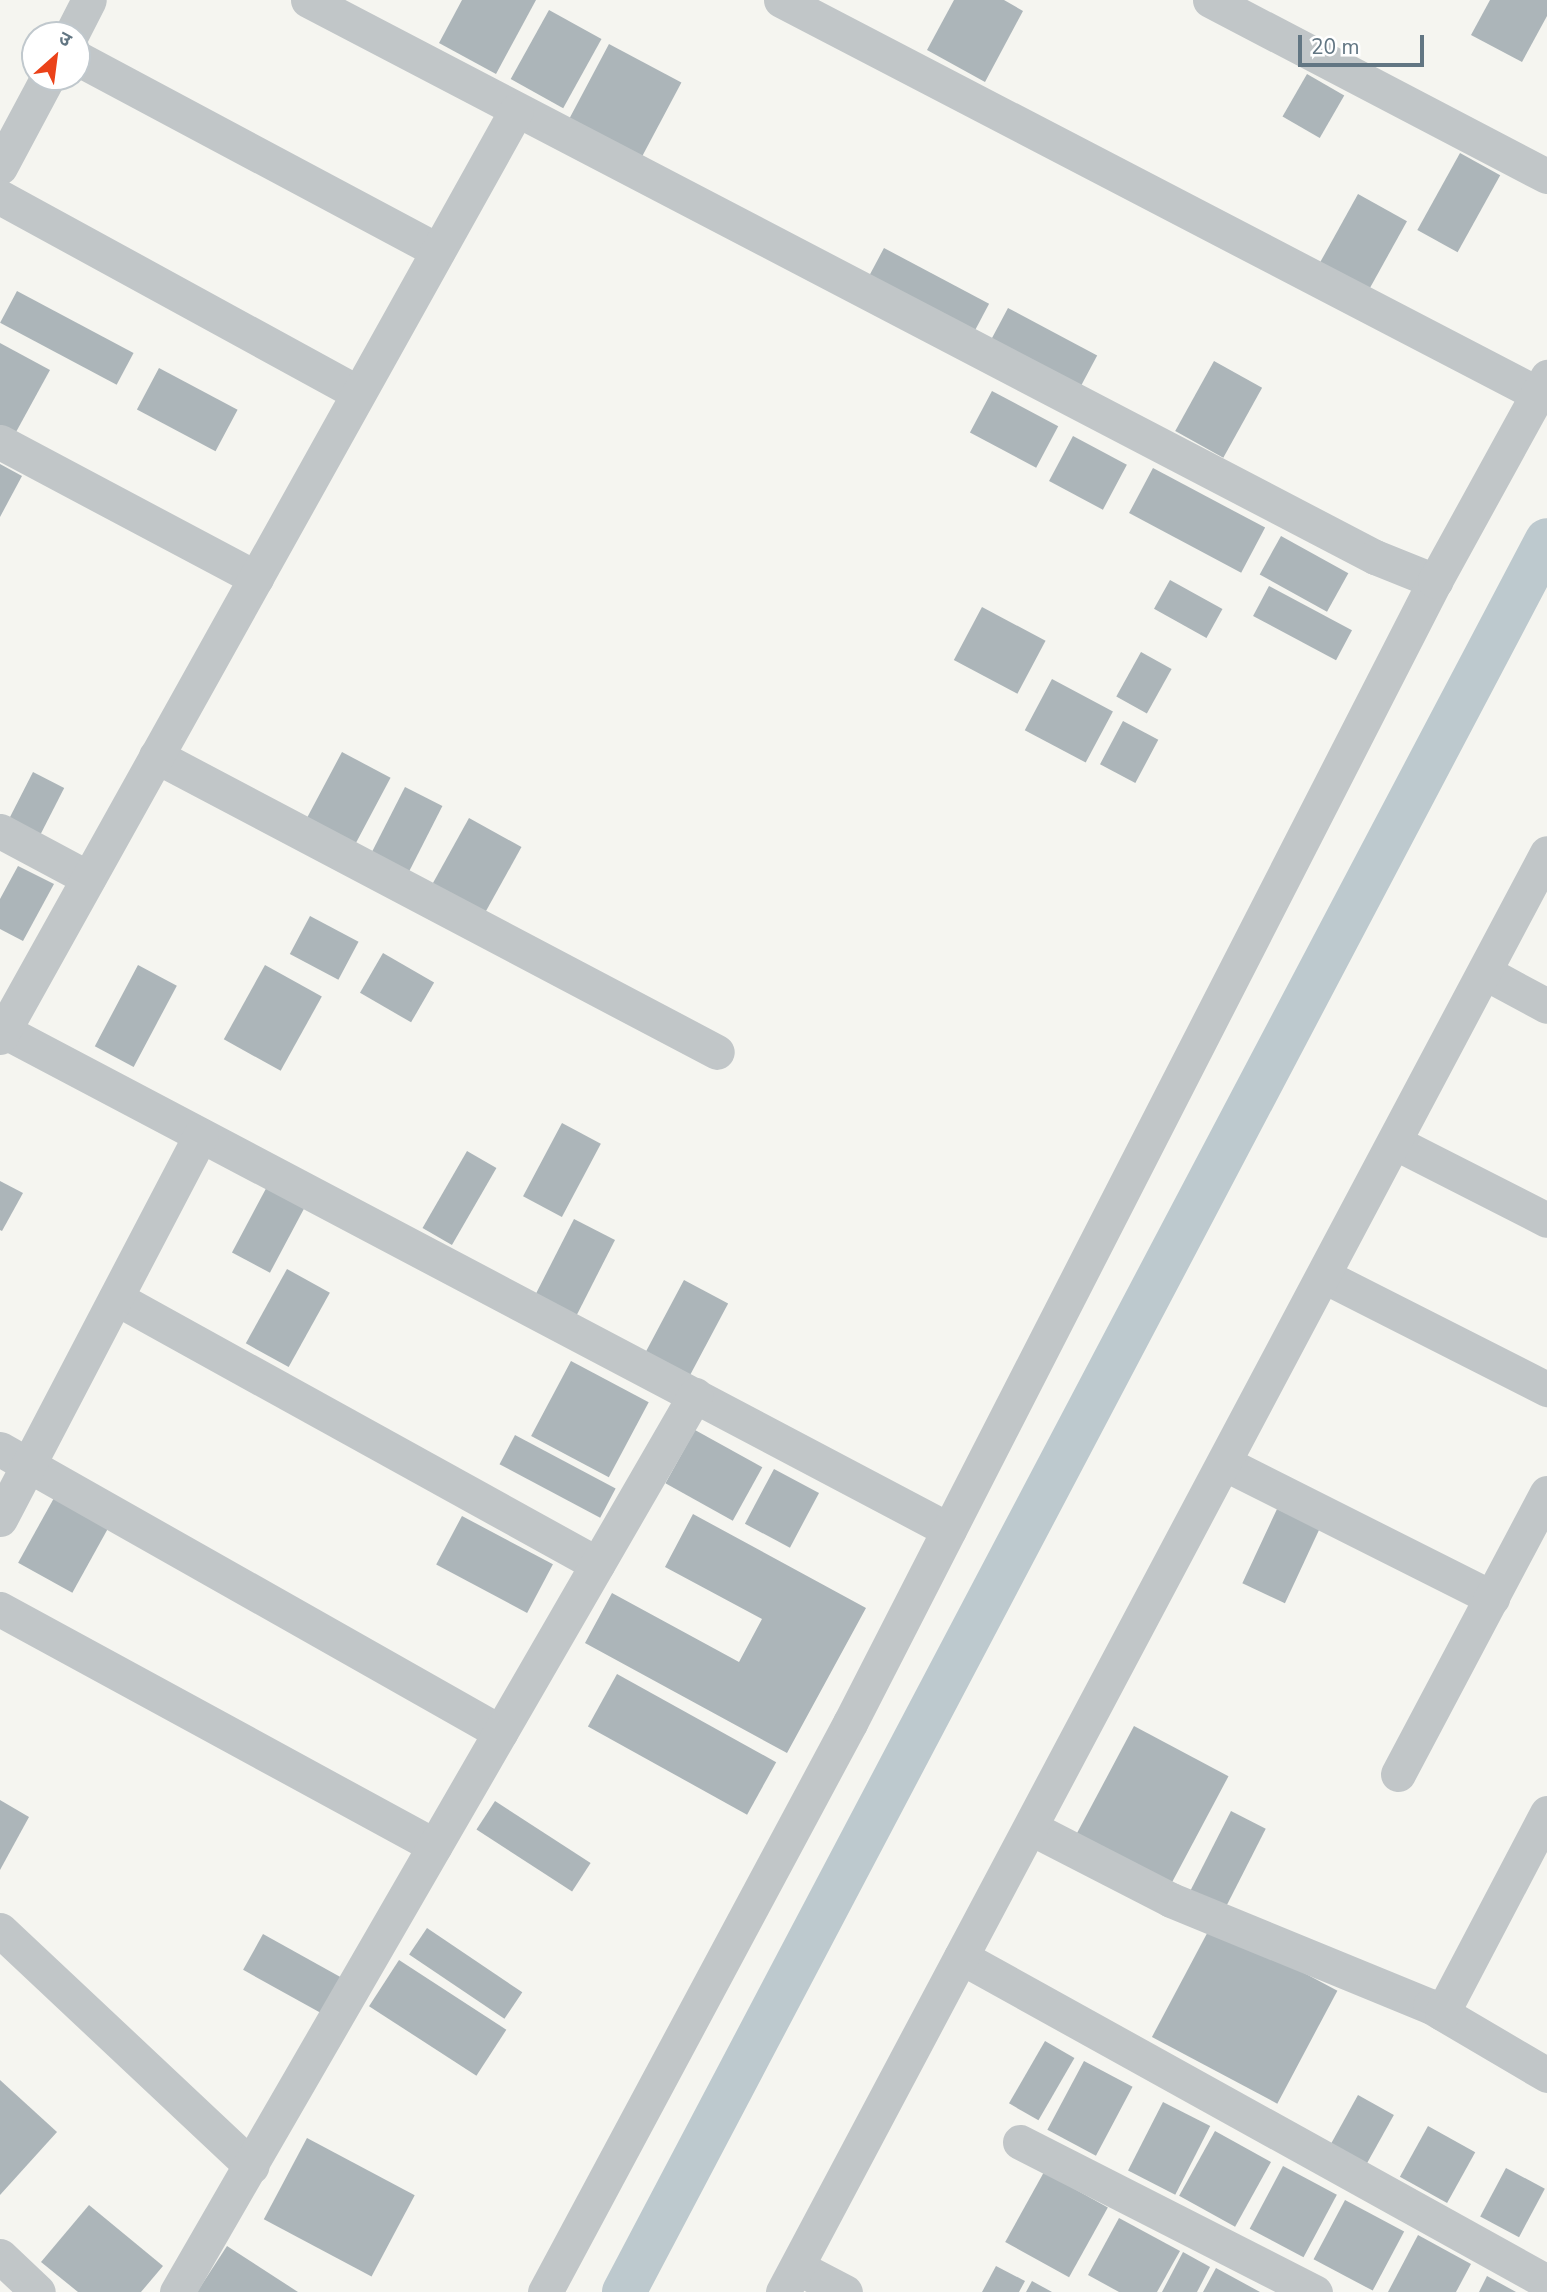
<!DOCTYPE html>
<meta charset="utf-8">
<style>
body{margin:0}
#map{position:relative;width:1547px;height:2292px;overflow:hidden;background:#f5f5f0;font-family:"Nunito Sans","Noto Sans Devanagari",sans-serif}
div>[style]{position:absolute}
.canal>*{height:44px;margin:-22px;padding:0 22px;transform-origin:22px;border-radius:22px;background:#bdc9ce}
.building>*{inset:0;background:#acb5b9;transform-origin:0 0}
.street>*{height:35px;margin:-17.5px;padding:0 17.5px;transform-origin:17.5px;border-radius:17.5px;background:#c1c6c8}
span{translate:-50% -50%;white-space:nowrap;text-align:center;line-height:1.15;-webkit-text-stroke:7px #fff;paint-order:stroke}
.north{position:absolute;left:21px;top:21px;width:70px;height:70px;box-sizing:border-box;background:#fff;border:2px solid #c0c8cd;border-radius:50%;rotate:28deg;font-size:19px;font-weight:700;line-height:28px;text-align:center;color:#627683}
.north::after{content:'';display:block;margin:auto;width:24px;height:32px;background:#eb4219;clip-path:polygon(50% 0,100% 100%,50% 72%,0 100%)}
.scale{position:absolute;left:1298px;top:35px;width:126px;height:32px;box-sizing:border-box;border:4px solid #627683;border-top:0;padding-left:9px;font-size:21px;line-height:24px;white-space:nowrap;color:#627683;-webkit-text-stroke:5px #fff;paint-order:stroke}
</style>
<div id="map">
<div class="canal">
<i style="left:624px;top:2292px;width:1980px;rotate:-62.22deg"></i>
</div>
<div class="building">
<i style="clip-path:polygon(462px 0,536px 0,496px 74px,439px 43px)"></i>
<i style="clip-path:polygon(954px 0,1004px 0,1023px 11px,985px 82px,927px 50px)"></i>
<i style="clip-path:polygon(1490px 0,1547px 0,1547px 16px,1522px 62px,1471px 35px)"></i>
<i style="left:549px;top:10px;width:60px;height:79px;rotate:29deg"></i>
<i style="left:609px;top:44px;width:82px;height:90px;rotate:28deg"></i>
<i style="left:1307px;top:74px;width:43px;height:49px;rotate:30deg"></i>
<i style="left:1460px;top:153px;width:46px;height:88px;rotate:29deg"></i>
<i style="left:1358px;top:194px;width:56px;height:85px;rotate:29deg"></i>
<i style="left:884px;top:248px;width:119px;height:40px;rotate:28deg"></i>
<i style="left:17px;top:291px;width:132px;height:36px;rotate:28deg"></i>
<i style="left:1008px;top:308px;width:101px;height:42px;rotate:28deg"></i>
<i style="clip-path:polygon(0 343px,50px 370px,10px 443px,0 437px)"></i>
<i style="left:1214px;top:361px;width:55px;height:80px;rotate:29deg"></i>
<i style="left:159px;top:368px;width:89px;height:47px;rotate:28deg"></i>
<i style="left:992px;top:391px;width:75px;height:47px;rotate:28deg"></i>
<i style="left:1073px;top:436px;width:61px;height:51px;rotate:28deg"></i>
<i style="clip-path:polygon(0 464px,22px 476px,0 517px)"></i>
<i style="left:1153px;top:468px;width:127px;height:51px;rotate:28deg"></i>
<i style="left:1281px;top:536px;width:77px;height:44px;rotate:29deg"></i>
<i style="left:1170px;top:580px;width:60px;height:33px;rotate:29deg"></i>
<i style="left:1269px;top:586px;width:94px;height:34px;rotate:28deg"></i>
<i style="left:982px;top:607px;width:72px;height:60px;rotate:28deg"></i>
<i style="left:1141px;top:652px;width:35px;height:51px;rotate:29deg"></i>
<i style="left:1052px;top:679px;width:69px;height:58px;rotate:28deg"></i>
<i style="left:1123px;top:721px;width:40px;height:49px;rotate:28deg"></i>
<i style="left:342px;top:752px;width:55px;height:84px;rotate:28deg"></i>
<i style="left:33px;top:772px;width:35px;height:61px;rotate:27deg"></i>
<i style="left:405px;top:787px;width:42px;height:76px;rotate:27deg"></i>
<i style="left:469px;top:818px;width:60px;height:76px;rotate:29deg"></i>
<i style="clip-path:polygon(18px 866px,54px 884px,23px 941px,0 929px,0 899px)"></i>
<i style="left:310px;top:916px;width:55px;height:43px;rotate:28deg"></i>
<i style="left:383px;top:953px;width:59px;height:46px;rotate:30deg"></i>
<i style="left:138px;top:965px;width:44px;height:92px;rotate:28deg"></i>
<i style="left:265px;top:965px;width:65px;height:85px;rotate:29deg"></i>
<i style="left:562px;top:1123px;width:44px;height:83px;rotate:28deg"></i>
<i style="left:467px;top:1151px;width:34px;height:89px;rotate:30deg"></i>
<i style="clip-path:polygon(0 1181px,23px 1193px,2px 1231px,0 1230px)"></i>
<i style="left:270px;top:1181px;width:43px;height:81px;rotate:28deg"></i>
<i style="left:574px;top:1219px;width:46px;height:87px;rotate:27deg"></i>
<i style="left:287px;top:1269px;width:49px;height:85px;rotate:29deg"></i>
<i style="left:684px;top:1280px;width:50px;height:85px;rotate:28deg"></i>
<i style="left:571px;top:1361px;width:88px;height:85px;rotate:28deg"></i>
<i style="left:695px;top:1430px;width:77px;height:61px;rotate:29deg"></i>
<i style="left:515px;top:1435px;width:114px;height:33px;rotate:28deg"></i>
<i style="left:774px;top:1469px;width:51px;height:62px;rotate:28deg"></i>
<i style="left:54px;top:1498px;width:62px;height:74px;rotate:29deg"></i>
<i style="left:1277px;top:1509px;width:47px;height:82px;rotate:25deg"></i>
<i style="clip-path:polygon(693px 1514px,866px 1608px,787px 1753px,585px 1643px,612px 1593px,739px 1662px,762px 1619px,665px 1567px)"></i>
<i style="left:462px;top:1516px;width:103px;height:55px;rotate:28deg"></i>
<i style="left:617px;top:1674px;width:182px;height:60px;rotate:29deg"></i>
<i style="left:1134px;top:1726px;width:107px;height:125px;rotate:28deg"></i>
<i style="clip-path:polygon(0 1800px,29px 1817px,0 1870px)"></i>
<i style="left:495px;top:1801px;width:114px;height:34px;rotate:33deg"></i>
<i style="left:1231px;top:1811px;width:39px;height:94px;rotate:27deg"></i>
<i style="left:1212px;top:1924px;width:142px;height:128px;rotate:28deg"></i>
<i style="left:427px;top:1928px;width:115px;height:32px;rotate:34deg"></i>
<i style="left:263px;top:1934px;width:90px;height:41px;rotate:29deg"></i>
<i style="left:399px;top:1960px;width:128px;height:55px;rotate:33deg"></i>
<i style="left:1045px;top:2041px;width:34px;height:72px;rotate:30deg"></i>
<i style="left:1084px;top:2061px;width:55px;height:78px;rotate:28deg"></i>
<i style="clip-path:polygon(0 2080px,57px 2132px,0 2195px)"></i>
<i style="left:1358px;top:2095px;width:41px;height:58px;rotate:29deg"></i>
<i style="left:1163px;top:2102px;width:53px;height:77px;rotate:27deg"></i>
<i style="left:1428px;top:2126px;width:54px;height:58px;rotate:29deg"></i>
<i style="left:1215px;top:2131px;width:64px;height:74px;rotate:29deg"></i>
<i style="left:307px;top:2138px;width:122px;height:92px;rotate:28deg"></i>
<i style="left:1283px;top:2166px;width:61px;height:71px;rotate:28deg"></i>
<i style="left:1506px;top:2168px;width:44px;height:55px;rotate:28deg"></i>
<i style="left:1044px;top:2172px;width:73px;height:80px;rotate:29deg"></i>
<i style="left:1345px;top:2200px;width:67px;height:67px;rotate:28deg"></i>
<i style="clip-path:polygon(89px 2205px,163px 2266px,141px 2292px,78px 2292px,41px 2262px)"></i>
<i style="clip-path:polygon(1119px 2218px,1180px 2251px,1157px 2292px,1119px 2292px,1088px 2275px)"></i>
<i style="clip-path:polygon(1418px 2235px,1471px 2264px,1456px 2292px,1388px 2292px)"></i>
<i style="clip-path:polygon(227px 2246px,298px 2292px,197px 2292px)"></i>
<i style="clip-path:polygon(1183px 2252px,1210px 2267px,1197px 2292px,1162px 2292px)"></i>
<i style="clip-path:polygon(996px 2266px,1025px 2281px,1019px 2292px,982px 2292px)"></i>
<i style="clip-path:polygon(1216px 2268px,1260px 2292px,1203px 2292px)"></i>
<i style="clip-path:polygon(1487px 2276px,1516px 2292px,1479px 2292px)"></i>
<i style="clip-path:polygon(1032px 2281px,1052px 2292px,1026px 2292px)"></i>
</div>
<div class="street">
<i style="left:308px;top:0;width:1204px;rotate:27.57deg"></i>
<i style="left:1375px;top:557px;width:65px;rotate:21.8deg"></i>
<i style="left:781px;top:0;width:853px;rotate:27.5deg"></i>
<i style="left:1210px;top:0;width:380px;rotate:27.6deg"></i>
<i style="left:71px;top:35px;width:39px;rotate:-63deg"></i>
<i style="left:77px;top:58px;width:409px;rotate:28.1deg"></i>
<i style="left:0;top:167px;width:102px;rotate:-61.9deg"></i>
<i style="left:0;top:197px;width:408px;rotate:28.7deg"></i>
<i style="left:0;top:442px;width:290px;rotate:28deg"></i>
<i style="left:156px;top:756px;width:634px;rotate:27.82deg"></i>
<i style="left:0;top:831px;width:100px;rotate:28.1deg"></i>
<i style="left:1486px;top:973px;width:69px;rotate:28.4deg"></i>
<i style="left:0;top:1029px;width:1073px;rotate:27.83deg"></i>
<i style="left:0;top:1037px;width:1060px;rotate:-60.87deg"></i>
<i style="left:1398px;top:1144px;width:167px;rotate:27deg"></i>
<i style="left:1326px;top:1277px;width:248px;rotate:26.9deg"></i>
<i style="left:116px;top:1298px;width:550px;rotate:28.94deg"></i>
<i style="left:0;top:1449px;width:575px;rotate:29.51deg"></i>
<i style="left:1226px;top:1464px;width:298px;rotate:26.7deg"></i>
<i style="left:0;top:1519px;width:433px;rotate:-62.4deg"></i>
<i style="left:0;top:1609px;width:495px;rotate:28.6deg"></i>
<i style="left:1398px;top:1774px;width:318px;rotate:-62.1deg"></i>
<i style="left:1031px;top:1828px;width:157px;rotate:27.2deg"></i>
<i style="left:1171px;top:1900px;width:280px;rotate:22.3deg"></i>
<i style="left:1430px;top:2006px;width:136px;rotate:30.5deg"></i>
<i style="left:0;top:1930px;width:345px;rotate:43.2deg"></i>
<i style="left:961px;top:1957px;width:670px;rotate:29.01deg"></i>
<i style="left:1442px;top:2013px;width:226px;rotate:-62.3deg"></i>
<i style="left:1020px;top:2142px;width:331px;rotate:27deg"></i>
<i style="left:0;top:2256px;width:52px;rotate:43.5deg"></i>
<i style="left:797px;top:2267px;width:54px;rotate:27.5deg"></i>
<i style="left:177px;top:2292px;width:1036px;rotate:-59.99deg"></i>
<i style="left:545px;top:2292px;width:646px;rotate:-61.81deg"></i>
<i style="left:850px;top:1723px;width:1283px;rotate:-62.88deg"></i>
<i style="left:1435px;top:581px;width:233px;rotate:-61.2deg"></i>
<i style="left:783px;top:2292px;width:1629px;rotate:-62.04deg"></i>
</div>
<div class="north">उ</div>
<div class="scale">20 m</div>
</div>
